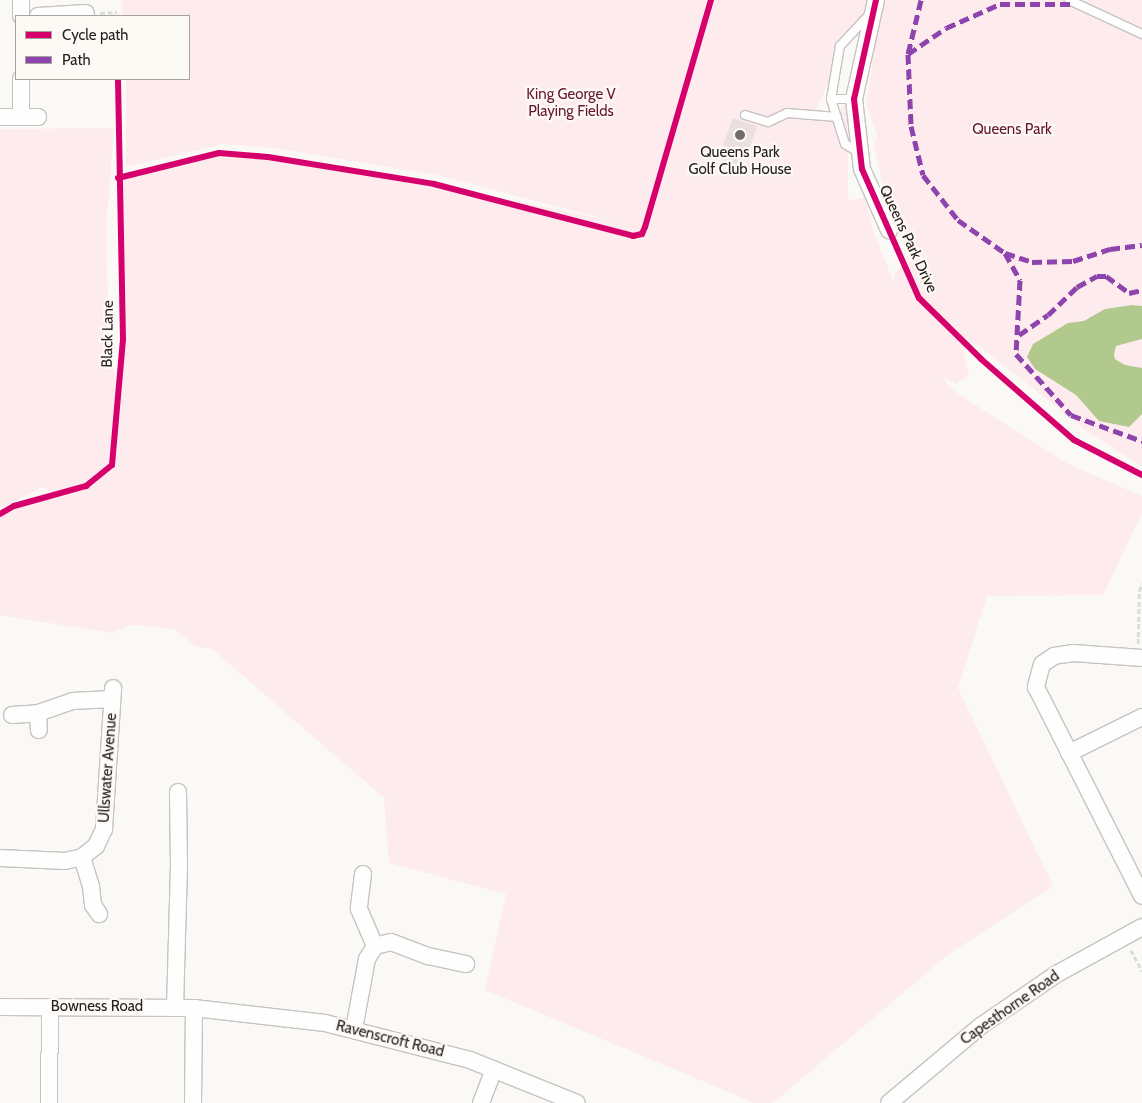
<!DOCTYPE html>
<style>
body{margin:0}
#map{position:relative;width:1142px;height:1103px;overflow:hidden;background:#fbf9f6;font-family:Cabin,sans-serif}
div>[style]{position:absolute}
.green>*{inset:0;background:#fdebee}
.water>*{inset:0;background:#b2c98e}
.building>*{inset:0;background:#eae1de}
.path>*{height:2.5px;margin-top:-1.25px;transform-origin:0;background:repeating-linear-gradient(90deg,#dddcdc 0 5px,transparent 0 7.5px)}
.roads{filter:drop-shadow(1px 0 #c6c3c0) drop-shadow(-1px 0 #c6c3c0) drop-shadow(0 1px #c6c3c0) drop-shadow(0 -1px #c6c3c0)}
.lane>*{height:8px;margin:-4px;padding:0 4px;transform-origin:4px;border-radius:4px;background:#fefefe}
.street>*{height:16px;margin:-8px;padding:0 8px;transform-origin:8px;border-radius:8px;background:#fefefe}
.quiet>*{height:5px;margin-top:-2.5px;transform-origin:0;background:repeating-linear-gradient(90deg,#8e44ad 0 10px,transparent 0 15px)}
.cycleway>*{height:6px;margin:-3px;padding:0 3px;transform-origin:3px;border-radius:3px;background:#d6006c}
.dots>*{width:14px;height:14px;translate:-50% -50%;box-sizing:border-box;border:2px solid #fdf9f4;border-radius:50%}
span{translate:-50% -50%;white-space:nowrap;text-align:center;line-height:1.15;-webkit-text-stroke:4.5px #fdf9f4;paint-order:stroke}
.park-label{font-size:15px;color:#671534}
.poi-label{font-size:15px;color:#26211e}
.street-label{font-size:15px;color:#26211e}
.legend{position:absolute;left:15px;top:15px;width:175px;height:65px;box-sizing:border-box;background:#fdf9f4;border:1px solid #a7a39e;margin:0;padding:6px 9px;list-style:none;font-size:15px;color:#26211e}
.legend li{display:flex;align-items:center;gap:10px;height:25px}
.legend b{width:25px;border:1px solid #a7a39e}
</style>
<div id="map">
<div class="green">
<i style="clip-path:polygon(122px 0,707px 0,689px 75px,711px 0,876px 0,840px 46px,834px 71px,814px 114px,836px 117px,848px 97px,848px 200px,866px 198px,873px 230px,893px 281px,895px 272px,911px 260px,913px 243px,900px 227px,884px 190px,874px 145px,877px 135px,866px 103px,872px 69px,871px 39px,883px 0,1142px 0,1142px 467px,1088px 432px,978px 345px,966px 341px,963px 353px,969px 375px,956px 384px,941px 376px,955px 392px,1068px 464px,1142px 496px,1142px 513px,1103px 595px,987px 596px,958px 688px,1053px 886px,949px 954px,773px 1103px,755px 1103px,485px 990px,506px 894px,389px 863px,384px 798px,212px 649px,195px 646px,174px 629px,133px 625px,111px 633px,0 615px,0 514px,55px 494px,42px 487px,0 509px,0 129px,114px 128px,107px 218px,108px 347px,118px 391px,123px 339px,118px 178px,219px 153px,268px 157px,434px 184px,620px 223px,440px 176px,274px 148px,223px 144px,126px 167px,126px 79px,189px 79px,189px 16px,123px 16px)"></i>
</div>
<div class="water">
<i style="clip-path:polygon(1132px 305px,1142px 306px,1142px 339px,1116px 346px,1114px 354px,1115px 359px,1125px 365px,1142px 368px,1142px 414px,1129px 427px,1099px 421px,1076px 395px,1035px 369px,1027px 357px,1033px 344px,1068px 323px,1084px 321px,1105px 309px)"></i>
</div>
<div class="building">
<i style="clip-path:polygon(733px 118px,757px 126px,747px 156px,743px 154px,738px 170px,722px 164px,728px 147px,723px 145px)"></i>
</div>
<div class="path">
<i style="left:100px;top:13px;width:17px;rotate:-3deg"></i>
<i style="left:1138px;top:644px;width:53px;rotate:-88.9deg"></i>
<i style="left:1139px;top:591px;width:8px;rotate:-67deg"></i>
<i style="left:1131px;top:950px;width:24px;rotate:62deg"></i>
</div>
<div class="roads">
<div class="lane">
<i style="left:1069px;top:0;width:81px;rotate:25deg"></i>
<i style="left:831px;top:99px;width:23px"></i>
<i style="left:745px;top:115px;width:24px;rotate:17deg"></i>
<i style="left:768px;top:122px;width:21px;rotate:-25deg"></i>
<i style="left:787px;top:113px;width:50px;rotate:4.6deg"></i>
<i style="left:860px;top:153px;width:17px;rotate:-149deg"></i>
<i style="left:845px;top:144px;width:47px;rotate:-107.3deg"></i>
<i style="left:831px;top:99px;width:54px;rotate:-80.4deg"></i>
<i style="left:840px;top:46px;width:42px;rotate:-46.9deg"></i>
</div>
<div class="street">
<i style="left:21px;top:0;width:16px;rotate:90deg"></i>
<i style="left:876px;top:0;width:101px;rotate:102.5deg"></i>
<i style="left:854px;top:99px;width:70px;rotate:83.5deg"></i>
<i style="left:862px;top:169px;width:67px;rotate:66.1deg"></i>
<i style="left:38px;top:16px;width:48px;rotate:-3.6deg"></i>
<i style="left:21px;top:79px;width:38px;rotate:90deg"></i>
<i style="left:0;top:117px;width:38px"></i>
<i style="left:1142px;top:658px;width:69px;rotate:-175.9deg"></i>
<i style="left:1073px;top:653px;width:19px;rotate:171deg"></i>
<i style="left:1054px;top:656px;width:14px;rotate:146deg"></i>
<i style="left:1042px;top:664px;width:24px;rotate:105deg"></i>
<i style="left:1036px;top:687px;width:234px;rotate:63.1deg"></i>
<i style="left:38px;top:713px;width:17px;rotate:87deg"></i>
<i style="left:12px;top:715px;width:26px;rotate:-4deg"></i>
<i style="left:38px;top:713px;width:36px;rotate:-19deg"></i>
<i style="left:72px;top:701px;width:40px;rotate:-2.9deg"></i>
<i style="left:1069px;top:753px;width:81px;rotate:-26.3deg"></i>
<i style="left:82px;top:857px;width:30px;rotate:73deg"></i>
<i style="left:91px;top:886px;width:19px;rotate:84deg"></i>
<i style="left:93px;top:905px;width:11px;rotate:56deg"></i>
<i style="left:0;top:858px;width:65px;rotate:2.6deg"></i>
<i style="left:65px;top:861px;width:17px;rotate:-13deg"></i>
<i style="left:82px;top:857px;width:18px;rotate:-38deg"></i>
<i style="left:96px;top:846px;width:19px;rotate:-65deg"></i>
<i style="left:104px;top:829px;width:141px;rotate:-86.3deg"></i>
<i style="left:363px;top:874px;width:35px;rotate:97deg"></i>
<i style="left:359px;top:909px;width:40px;rotate:66.6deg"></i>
<i style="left:0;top:1007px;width:194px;rotate:0.3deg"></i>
<i style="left:194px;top:1008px;width:132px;rotate:6.5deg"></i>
<i style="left:325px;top:1023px;width:150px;rotate:14.3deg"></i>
<i style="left:470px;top:1060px;width:115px;rotate:21.9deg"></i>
<i style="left:175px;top:1008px;width:143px;rotate:-88.4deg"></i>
<i style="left:179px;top:865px;width:73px;rotate:-90.8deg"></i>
<i style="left:354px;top:1029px;width:71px;rotate:-79.5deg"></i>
<i style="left:367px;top:959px;width:15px;rotate:-58deg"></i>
<i style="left:375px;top:946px;width:16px;rotate:-14deg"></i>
<i style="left:391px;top:942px;width:40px;rotate:21deg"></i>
<i style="left:428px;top:956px;width:39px;rotate:12deg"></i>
<i style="left:49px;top:1103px;width:96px;rotate:-89.4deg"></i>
<i style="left:193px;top:1103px;width:95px;rotate:-89.4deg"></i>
<i style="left:481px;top:1103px;width:36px;rotate:-69deg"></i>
<i style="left:889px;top:1103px;width:121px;rotate:-40deg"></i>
<i style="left:982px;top:1025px;width:88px;rotate:-34.4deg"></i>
<i style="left:1055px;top:975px;width:99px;rotate:-28.9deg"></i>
</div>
</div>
<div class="quiet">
<i style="left:921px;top:0;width:56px;rotate:103.5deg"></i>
<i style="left:908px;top:54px;width:72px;rotate:87.6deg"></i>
<i style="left:911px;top:126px;width:50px;rotate:76.2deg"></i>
<i style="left:923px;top:175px;width:57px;rotate:52.1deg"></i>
<i style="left:958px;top:220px;width:57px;rotate:35.1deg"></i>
<i style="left:1005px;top:253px;width:31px;rotate:61deg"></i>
<i style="left:1020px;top:280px;width:74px;rotate:93.1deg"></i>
<i style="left:1016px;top:354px;width:82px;rotate:48deg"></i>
<i style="left:1071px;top:415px;width:76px;rotate:20.1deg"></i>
<i style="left:908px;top:54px;width:46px;rotate:-34.4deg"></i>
<i style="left:946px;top:28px;width:59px;rotate:-24deg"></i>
<i style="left:1000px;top:4px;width:74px"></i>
<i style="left:1005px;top:253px;width:28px;rotate:18deg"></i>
<i style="left:1032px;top:262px;width:41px;rotate:-1.4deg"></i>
<i style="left:1073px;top:261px;width:39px;rotate:-18deg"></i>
<i style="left:1110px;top:249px;width:32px;rotate:-7deg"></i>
<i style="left:1019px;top:335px;width:35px;rotate:-35deg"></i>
<i style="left:1048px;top:315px;width:40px;rotate:-44deg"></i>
<i style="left:1077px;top:287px;width:23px;rotate:-29deg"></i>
<i style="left:1097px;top:276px;width:9px"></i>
<i style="left:1106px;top:276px;width:29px;rotate:36deg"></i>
<i style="left:1129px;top:293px;width:13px;rotate:-13deg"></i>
</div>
<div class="cycleway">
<i style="left:876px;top:0;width:101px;rotate:102.5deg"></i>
<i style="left:854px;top:99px;width:70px;rotate:83.5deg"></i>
<i style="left:862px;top:169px;width:141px;rotate:66.2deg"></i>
<i style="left:919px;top:298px;width:87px;rotate:44.5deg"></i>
<i style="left:981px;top:359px;width:123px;rotate:41.1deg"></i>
<i style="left:1074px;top:440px;width:76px;rotate:27.2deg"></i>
<i style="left:118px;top:178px;width:104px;rotate:-13.9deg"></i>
<i style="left:219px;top:153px;width:49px;rotate:4.7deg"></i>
<i style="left:268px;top:157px;width:168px;rotate:9.2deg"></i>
<i style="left:434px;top:184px;width:206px;rotate:14.6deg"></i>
<i style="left:633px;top:236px;width:9px;rotate:-13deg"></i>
<i style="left:642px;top:234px;width:8px;rotate:-67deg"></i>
<i style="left:645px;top:227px;width:236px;rotate:-73.8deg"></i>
<i style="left:0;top:514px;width:16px;rotate:-30deg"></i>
<i style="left:14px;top:506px;width:75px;rotate:-15.5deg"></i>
<i style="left:86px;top:486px;width:33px;rotate:-39deg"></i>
<i style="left:112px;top:465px;width:125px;rotate:-85deg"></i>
<i style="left:123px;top:340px;width:261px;rotate:-91.1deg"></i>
</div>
<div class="dots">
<i style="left:740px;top:135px;background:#716d6a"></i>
</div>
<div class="park-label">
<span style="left:571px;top:103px">King George V<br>Playing Fields</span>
<span style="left:1012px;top:130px">Queens Park</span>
</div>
<div class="poi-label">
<span style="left:740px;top:161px">Queens Park<br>Golf Club House</span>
</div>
<div class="street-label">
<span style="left:908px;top:239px;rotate:65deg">Queens Park Drive</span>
<span style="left:108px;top:334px;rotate:-89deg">Black Lane</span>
<span style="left:108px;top:768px;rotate:-86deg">Ullswater Avenue</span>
<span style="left:97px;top:1007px">Bowness Road</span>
<span style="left:1010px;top:1008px;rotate:-35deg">Capesthorne Road</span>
<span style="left:390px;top:1039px;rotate:14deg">Ravenscroft Road</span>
</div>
<ul class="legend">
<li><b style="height:6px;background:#d6006c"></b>Cycle path</li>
<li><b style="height:6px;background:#8e44ad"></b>Path</li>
</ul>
</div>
